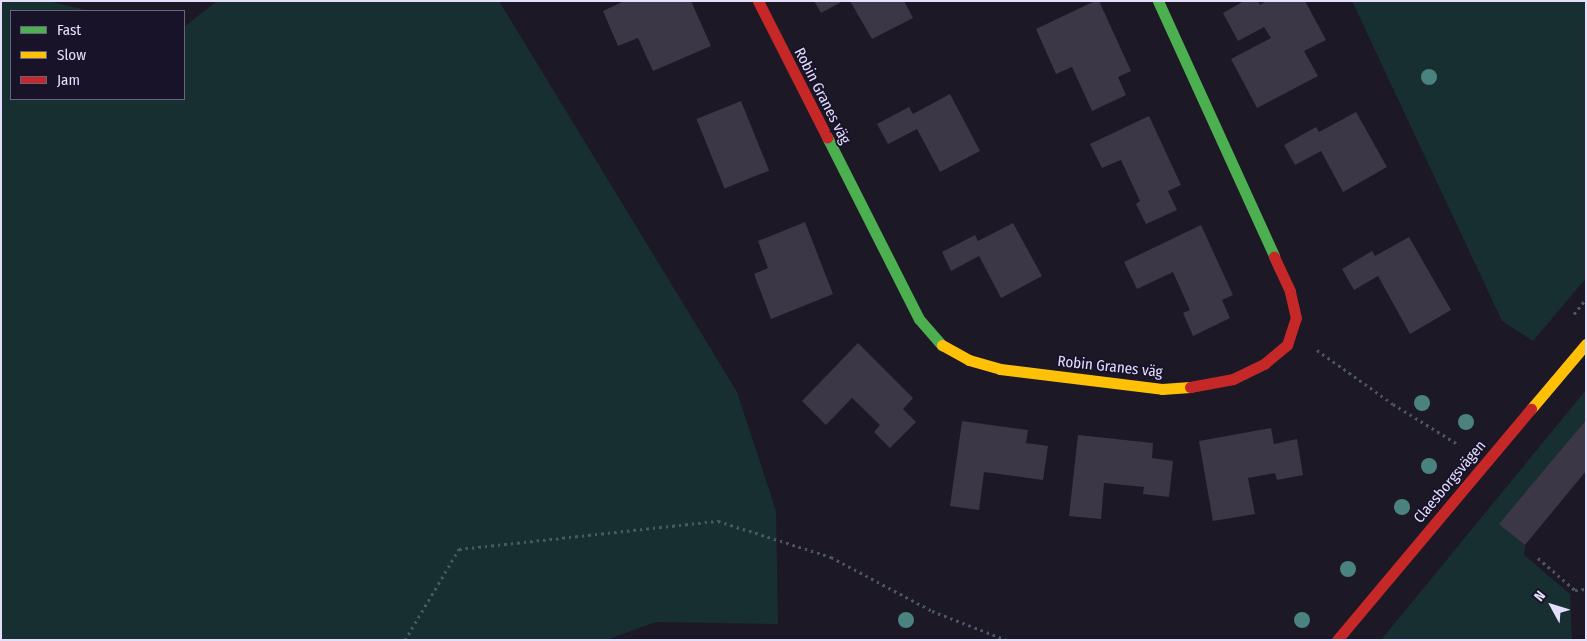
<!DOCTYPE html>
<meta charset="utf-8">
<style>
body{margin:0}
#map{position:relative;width:1587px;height:641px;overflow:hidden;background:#1c1825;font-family:"Fira Sans Condensed",sans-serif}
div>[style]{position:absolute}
.green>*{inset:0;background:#182f32}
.building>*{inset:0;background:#3b3746;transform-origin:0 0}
.path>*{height:3px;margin-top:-1.5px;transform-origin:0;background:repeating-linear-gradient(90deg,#4c5765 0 2.5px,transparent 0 6.5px)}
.fast>*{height:11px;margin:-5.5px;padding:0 5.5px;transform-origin:5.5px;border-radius:5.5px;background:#4caf50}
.slow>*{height:11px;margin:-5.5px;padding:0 5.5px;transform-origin:5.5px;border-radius:5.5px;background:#ffc107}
.jam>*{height:11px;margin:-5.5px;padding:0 5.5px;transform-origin:5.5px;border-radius:5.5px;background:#c62828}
.trees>*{width:16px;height:16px;margin:-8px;border-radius:50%;background:#49827e}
span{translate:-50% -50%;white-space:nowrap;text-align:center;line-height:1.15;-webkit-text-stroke:4px #19132a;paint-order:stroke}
.street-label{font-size:15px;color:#e4dffd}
.frame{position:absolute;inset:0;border:2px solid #e4dffd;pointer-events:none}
.legend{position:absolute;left:10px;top:10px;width:175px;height:90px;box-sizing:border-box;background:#19132a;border:1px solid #6a657e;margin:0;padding:6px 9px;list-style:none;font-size:15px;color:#e4dffd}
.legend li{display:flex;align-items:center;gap:10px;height:25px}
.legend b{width:25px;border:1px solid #6a657e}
.north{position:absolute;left:1527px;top:581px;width:50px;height:50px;-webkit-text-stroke:4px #19132a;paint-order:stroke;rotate:309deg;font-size:14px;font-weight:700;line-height:20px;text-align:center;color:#e4dffd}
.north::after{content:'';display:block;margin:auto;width:18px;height:22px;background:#e4dffd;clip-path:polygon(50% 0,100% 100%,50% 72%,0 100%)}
</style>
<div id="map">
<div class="green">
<i style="clip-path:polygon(1px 1px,48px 1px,90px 11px,11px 11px,11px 99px,184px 99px,184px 27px,217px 1px,499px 1px,737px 392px,776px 511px,778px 624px,656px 622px,606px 640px,1px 640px)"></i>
<i style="clip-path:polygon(1352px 1px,1586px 1px,1586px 278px,1533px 341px,1502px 321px)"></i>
<i style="clip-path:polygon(1586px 390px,1586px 420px,1500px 524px,1525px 545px,1524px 555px,1570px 594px,1572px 640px,1381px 640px)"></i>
</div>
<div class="building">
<i style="clip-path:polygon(624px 1px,691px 1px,711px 46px,653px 71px,638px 38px,618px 46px,603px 11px)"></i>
<i style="clip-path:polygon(814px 1px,843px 1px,821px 13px)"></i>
<i style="clip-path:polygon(850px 1px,904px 1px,913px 18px,872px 39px)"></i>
<i style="clip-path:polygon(1095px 1px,1099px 1px,1131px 71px,1118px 77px,1126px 95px,1092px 111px,1072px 67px,1056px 74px,1036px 29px)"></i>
<i style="clip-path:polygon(1244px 1px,1258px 1px,1260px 5px,1266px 1px,1305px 1px,1326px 40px,1304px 51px,1318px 76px,1257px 108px,1231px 59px,1271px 38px,1264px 27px,1238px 41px,1223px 13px)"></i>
<i style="clip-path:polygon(950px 94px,980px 151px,940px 172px,917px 129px,888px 144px,877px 124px,909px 107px,913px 114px)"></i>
<i style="left:741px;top:101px;width:75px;height:48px;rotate:68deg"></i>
<i style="clip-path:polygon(1356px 112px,1387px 167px,1343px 192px,1321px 151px,1295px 165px,1284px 145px,1316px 127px,1319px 132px)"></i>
<i style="clip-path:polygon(1149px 116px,1181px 185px,1168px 191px,1177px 210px,1146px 224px,1136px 204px,1140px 201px,1121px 160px,1102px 168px,1090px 144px)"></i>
<i style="clip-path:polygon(805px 222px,833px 294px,771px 319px,754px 274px,768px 268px,758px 241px)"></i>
<i style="clip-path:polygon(1013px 223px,1042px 276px,1001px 298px,979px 256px,951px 271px,942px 252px,975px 235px,978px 241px)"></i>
<i style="clip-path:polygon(1201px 225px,1233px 295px,1222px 300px,1230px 318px,1193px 336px,1183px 313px,1190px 310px,1173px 272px,1137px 289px,1124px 262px)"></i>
<i style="clip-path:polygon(1409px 237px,1451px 310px,1410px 334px,1378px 276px,1354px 290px,1342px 269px,1372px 251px,1375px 256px)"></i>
<i style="clip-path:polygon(858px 343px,913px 398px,903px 409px,916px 422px,890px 448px,874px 432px,880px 425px,852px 398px,826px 425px,802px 401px)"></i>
<i style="clip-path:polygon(1586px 420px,1586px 471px,1525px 545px,1499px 524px)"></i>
<i style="clip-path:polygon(962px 421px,1028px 430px,1026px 443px,1048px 446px,1043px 480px,984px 472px,979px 510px,950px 506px)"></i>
<i style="clip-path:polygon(1271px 428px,1274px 444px,1297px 439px,1303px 475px,1277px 480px,1275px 473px,1248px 478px,1255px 514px,1213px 521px,1199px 441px)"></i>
<i style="clip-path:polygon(1078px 435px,1153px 443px,1152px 458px,1173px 461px,1169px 497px,1143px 494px,1144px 487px,1104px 483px,1101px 519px,1069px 516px)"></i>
</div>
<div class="path">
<i style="left:1574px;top:314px;width:19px;rotate:-51deg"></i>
<i style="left:1317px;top:350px;width:93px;rotate:35.4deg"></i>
<i style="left:1393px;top:404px;width:78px;rotate:31.8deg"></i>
<i style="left:1538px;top:558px;width:49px;rotate:40.9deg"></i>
<i style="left:1575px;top:590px;width:11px;rotate:-5deg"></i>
<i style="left:405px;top:640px;width:106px;rotate:-59.3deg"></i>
<i style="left:459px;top:549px;width:261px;rotate:-6.2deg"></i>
<i style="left:718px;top:521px;width:119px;rotate:17.7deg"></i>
<i style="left:831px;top:557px;width:115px;rotate:28.1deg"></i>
<i style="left:932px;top:611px;width:80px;rotate:21.1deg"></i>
</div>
<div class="fast">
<i style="left:1158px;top:1px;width:280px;rotate:65.5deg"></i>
<i style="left:827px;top:137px;width:204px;rotate:63.2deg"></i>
<i style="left:919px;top:319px;width:35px;rotate:49deg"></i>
</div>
<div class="slow">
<i style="left:942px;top:345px;width:31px;rotate:29deg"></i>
<i style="left:969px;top:360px;width:32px;rotate:16deg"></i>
<i style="left:1000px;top:369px;width:163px;rotate:7deg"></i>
<i style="left:1162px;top:389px;width:28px;rotate:-4deg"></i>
<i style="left:1531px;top:409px;width:85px;rotate:-49.8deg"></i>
</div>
<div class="jam">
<i style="left:758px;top:1px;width:153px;rotate:63.1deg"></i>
<i style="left:1190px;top:387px;width:44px;rotate:-10.5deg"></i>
<i style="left:1233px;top:379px;width:34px;rotate:-26deg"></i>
<i style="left:1264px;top:364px;width:30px;rotate:-40deg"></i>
<i style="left:1287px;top:345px;width:28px;rotate:-72deg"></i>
<i style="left:1296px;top:318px;width:28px;rotate:-103deg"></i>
<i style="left:1290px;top:291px;width:38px;rotate:-115deg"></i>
<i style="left:1337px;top:640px;width:302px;rotate:-50deg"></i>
</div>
<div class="trees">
<i style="left:1429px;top:77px"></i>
<i style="left:1422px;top:403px"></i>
<i style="left:1466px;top:422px"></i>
<i style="left:1429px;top:466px"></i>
<i style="left:1402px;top:507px"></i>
<i style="left:1348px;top:569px"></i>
<i style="left:906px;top:620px"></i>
<i style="left:1302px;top:620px"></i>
</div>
<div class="street-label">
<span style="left:822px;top:96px;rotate:63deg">Robin Granes väg</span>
<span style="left:1110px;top:367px;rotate:6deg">Robin Granes väg</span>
<span style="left:1450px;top:482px;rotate:-50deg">Claesborgsvägen</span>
</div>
<div class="frame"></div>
<ul class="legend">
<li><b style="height:6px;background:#4caf50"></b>Fast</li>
<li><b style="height:6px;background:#ffc107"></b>Slow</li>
<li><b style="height:6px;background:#c62828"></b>Jam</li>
</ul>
<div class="north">N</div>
</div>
